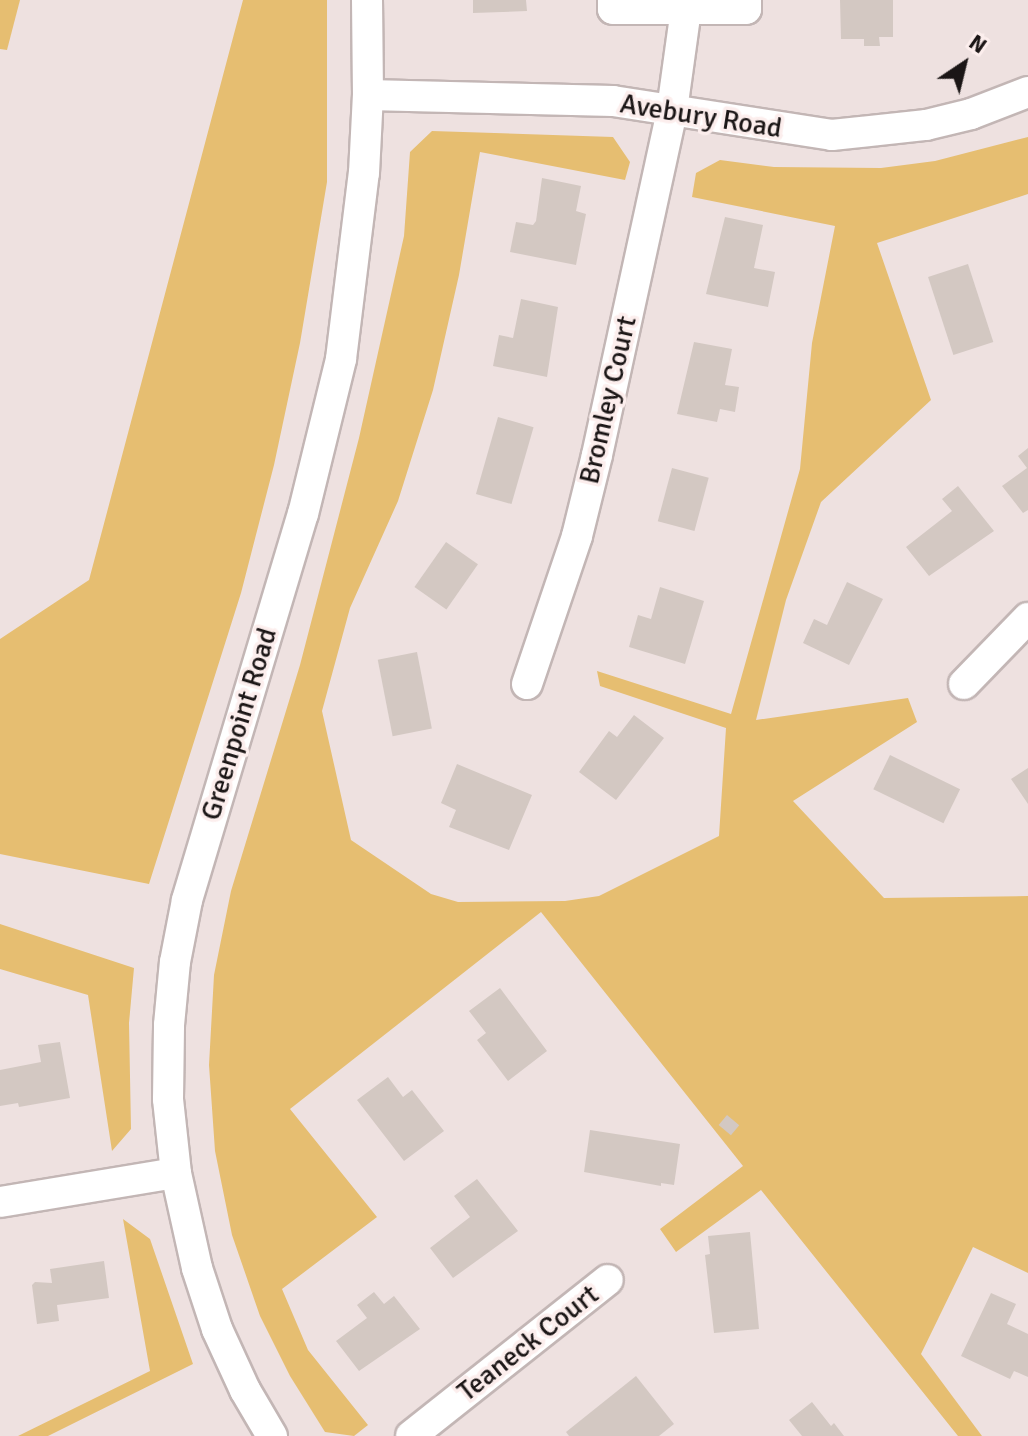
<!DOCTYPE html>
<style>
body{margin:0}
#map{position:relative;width:1028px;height:1436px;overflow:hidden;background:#eee1e0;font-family:Signika,sans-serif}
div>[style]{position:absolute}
.green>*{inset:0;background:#e6be71}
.building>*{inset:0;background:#d3c8c2;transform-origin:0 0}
.roads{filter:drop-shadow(2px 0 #c3b6b5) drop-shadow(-2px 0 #c3b6b5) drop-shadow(0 2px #c3b6b5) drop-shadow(0 -2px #c3b6b5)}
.minor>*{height:30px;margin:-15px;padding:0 15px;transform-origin:15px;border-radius:15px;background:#fff}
span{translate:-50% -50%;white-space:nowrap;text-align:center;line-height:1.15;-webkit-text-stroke:7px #fceeed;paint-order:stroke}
.street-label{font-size:28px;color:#1b1616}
.north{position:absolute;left:924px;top:24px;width:80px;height:80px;-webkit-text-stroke:6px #fceeed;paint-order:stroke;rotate:35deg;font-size:22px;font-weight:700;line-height:32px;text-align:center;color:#1b1616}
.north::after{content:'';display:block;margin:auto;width:28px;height:36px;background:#1b1616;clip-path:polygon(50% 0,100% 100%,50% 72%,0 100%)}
</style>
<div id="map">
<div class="green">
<i style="clip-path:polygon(0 0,20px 0,7px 50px,0 49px)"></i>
<i style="clip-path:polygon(243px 0,327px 0,327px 182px,300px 343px,274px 465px,241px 593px,149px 884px,0 854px,0 639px,89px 580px)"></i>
<i style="clip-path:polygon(432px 131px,613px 137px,630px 162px,625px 180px,480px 152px,459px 275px,433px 390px,398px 501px,350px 608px,322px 711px,351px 840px,431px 894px,458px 902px,565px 901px,599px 896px,719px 836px,726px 728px,600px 686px,597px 671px,731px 714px,800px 469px,812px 343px,835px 226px,692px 197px,696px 173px,720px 160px,774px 167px,881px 168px,935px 161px,1028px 137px,1028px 194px,877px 243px,931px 400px,821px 502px,786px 600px,756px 720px,908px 698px,917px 722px,793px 801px,884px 898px,1028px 896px,1028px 1273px,973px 1247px,921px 1354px,982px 1436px,958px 1436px,761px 1190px,676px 1252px,660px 1229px,743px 1166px,541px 912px,290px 1109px,377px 1217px,282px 1289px,308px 1350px,368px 1425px,354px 1436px,325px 1432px,290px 1376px,260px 1316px,232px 1235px,215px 1151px,209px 1065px,214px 975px,231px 891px,300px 665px,359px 438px,404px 236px,410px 152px)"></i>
<i style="clip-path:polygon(0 924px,134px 968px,129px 1023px,131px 1129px,112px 1151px,88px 995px,0 969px)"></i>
<i style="clip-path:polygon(123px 1219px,150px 1239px,193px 1364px,48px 1436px,18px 1436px,150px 1371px)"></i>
</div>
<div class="building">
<i style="clip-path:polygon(473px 0,526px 0,527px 11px,473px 13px)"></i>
<i style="clip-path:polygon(840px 0,893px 0,893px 37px,879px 37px,880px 46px,864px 46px,864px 39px,841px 39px)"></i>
<i style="clip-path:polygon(542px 178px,581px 186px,576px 211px,586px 214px,576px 265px,510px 252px,516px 222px,533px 225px,536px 221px)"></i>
<i style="clip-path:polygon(725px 217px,763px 225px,754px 268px,775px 272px,768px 307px,706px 294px)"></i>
<i style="left:968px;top:264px;width:82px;height:42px;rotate:72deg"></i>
<i style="clip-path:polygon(521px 299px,558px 307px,547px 377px,493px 366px,499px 335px,513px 338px)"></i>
<i style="clip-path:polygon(694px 342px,732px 349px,725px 385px,739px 387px,735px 412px,720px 409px,717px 422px,677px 414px)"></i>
<i style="left:498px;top:417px;width:37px;height:80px;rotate:16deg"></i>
<i style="clip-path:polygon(1028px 448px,1028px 510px,1023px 513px,1002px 486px,1027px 468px,1018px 456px)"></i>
<i style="left:672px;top:468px;width:38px;height:55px;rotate:15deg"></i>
<i style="clip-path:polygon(958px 486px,994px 531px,929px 576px,906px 547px,952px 511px,942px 499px)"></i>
<i style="left:446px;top:542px;width:39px;height:55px;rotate:35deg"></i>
<i style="clip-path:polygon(847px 582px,883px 599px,849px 665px,803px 643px,814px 619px,827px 625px)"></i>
<i style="clip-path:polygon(660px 587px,704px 601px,685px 664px,629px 647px,638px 615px,651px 619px)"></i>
<i style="left:417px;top:652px;width:78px;height:40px;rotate:79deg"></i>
<i style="clip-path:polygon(634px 715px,664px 738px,616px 800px,579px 772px,609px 731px,617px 737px)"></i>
<i style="left:890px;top:755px;width:78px;height:38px;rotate:26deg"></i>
<i style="clip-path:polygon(457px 764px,532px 795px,509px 850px,449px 827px,456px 810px,441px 803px)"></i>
<i style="clip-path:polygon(1028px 768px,1028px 804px,1011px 779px)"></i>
<i style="clip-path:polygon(500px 988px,547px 1051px,508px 1081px,477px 1040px,486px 1033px,469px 1011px)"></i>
<i style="clip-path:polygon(60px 1042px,70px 1098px,19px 1107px,18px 1103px,0 1106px,0 1070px,41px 1062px,38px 1045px)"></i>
<i style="clip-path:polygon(388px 1077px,403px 1097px,412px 1090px,444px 1131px,404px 1161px,357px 1100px)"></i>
<i style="left:727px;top:1115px;width:16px;height:13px;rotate:40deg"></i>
<i style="clip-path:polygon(590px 1130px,680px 1144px,674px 1185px,661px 1183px,661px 1186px,584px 1172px)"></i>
<i style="clip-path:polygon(477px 1179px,518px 1231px,453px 1278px,430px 1248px,470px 1217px,454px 1196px)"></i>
<i style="clip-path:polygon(750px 1232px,759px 1329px,714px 1333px,705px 1255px,710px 1254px,708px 1236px)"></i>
<i style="clip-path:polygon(104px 1261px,109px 1298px,57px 1305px,59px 1321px,37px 1324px,32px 1285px,35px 1282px,52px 1283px,50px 1269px)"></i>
<i style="clip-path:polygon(374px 1292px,384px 1304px,394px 1296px,420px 1329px,359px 1371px,336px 1341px,367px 1318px,357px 1305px)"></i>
<i style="clip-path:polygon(991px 1293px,1016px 1304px,1007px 1324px,1028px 1334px,1028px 1377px,1014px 1371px,1010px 1379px,961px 1356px)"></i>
<i style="clip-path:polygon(636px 1376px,674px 1424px,659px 1436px,569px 1436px,566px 1432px)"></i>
<i style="clip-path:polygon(812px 1402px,831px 1426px,834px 1423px,844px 1436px,802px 1436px,789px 1420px)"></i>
</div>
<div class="roads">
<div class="minor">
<i style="left:613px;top:0;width:9px;rotate:90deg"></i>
<i style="left:613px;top:9px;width:133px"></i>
<i style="left:746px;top:9px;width:9px;rotate:-90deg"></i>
<i style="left:368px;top:95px;width:245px;rotate:1.4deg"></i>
<i style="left:613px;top:101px;width:222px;rotate:8.8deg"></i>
<i style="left:832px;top:135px;width:95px;rotate:-6.1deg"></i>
<i style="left:926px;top:125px;width:46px;rotate:-13.7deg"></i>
<i style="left:971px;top:114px;width:61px;rotate:-21.1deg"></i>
<i style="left:527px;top:684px;width:156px;rotate:-71.3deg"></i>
<i style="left:577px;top:536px;width:83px;rotate:-76.1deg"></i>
<i style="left:597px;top:455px;width:353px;rotate:-77.7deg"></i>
<i style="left:672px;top:110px;width:102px;rotate:-82.1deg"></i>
<i style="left:964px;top:684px;width:92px;rotate:-45.9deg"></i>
<i style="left:0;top:1202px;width:178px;rotate:-9.4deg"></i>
<i style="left:272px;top:1436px;width:53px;rotate:-120.4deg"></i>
<i style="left:245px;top:1390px;width:67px;rotate:-114.7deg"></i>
<i style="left:217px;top:1329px;width:64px;rotate:-108.2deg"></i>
<i style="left:197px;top:1268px;width:97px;rotate:-102.5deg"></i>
<i style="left:176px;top:1173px;width:74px;rotate:-96.2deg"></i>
<i style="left:168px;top:1099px;width:74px;rotate:-89.2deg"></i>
<i style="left:169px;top:1025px;width:63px;rotate:-84.6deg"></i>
<i style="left:175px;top:962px;width:63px;rotate:-79deg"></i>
<i style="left:187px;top:900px;width:403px;rotate:-73.3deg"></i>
<i style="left:303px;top:514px;width:160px;rotate:-76.2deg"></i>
<i style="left:341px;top:359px;width:187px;rotate:-83deg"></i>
<i style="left:364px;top:173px;width:78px;rotate:-87.1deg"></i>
<i style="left:368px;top:95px;width:95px;rotate:-90.6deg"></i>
<i style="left:411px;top:1436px;width:251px;rotate:-38.4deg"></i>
</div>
</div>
<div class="street-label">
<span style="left:701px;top:116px;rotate:9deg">Avebury Road</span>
<span style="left:608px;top:400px;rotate:-77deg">Bromley Court</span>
<span style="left:239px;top:724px;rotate:-73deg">Greenpoint Road</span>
<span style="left:528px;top:1343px;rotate:-38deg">Teaneck Court</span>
</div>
<div class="north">N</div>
</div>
